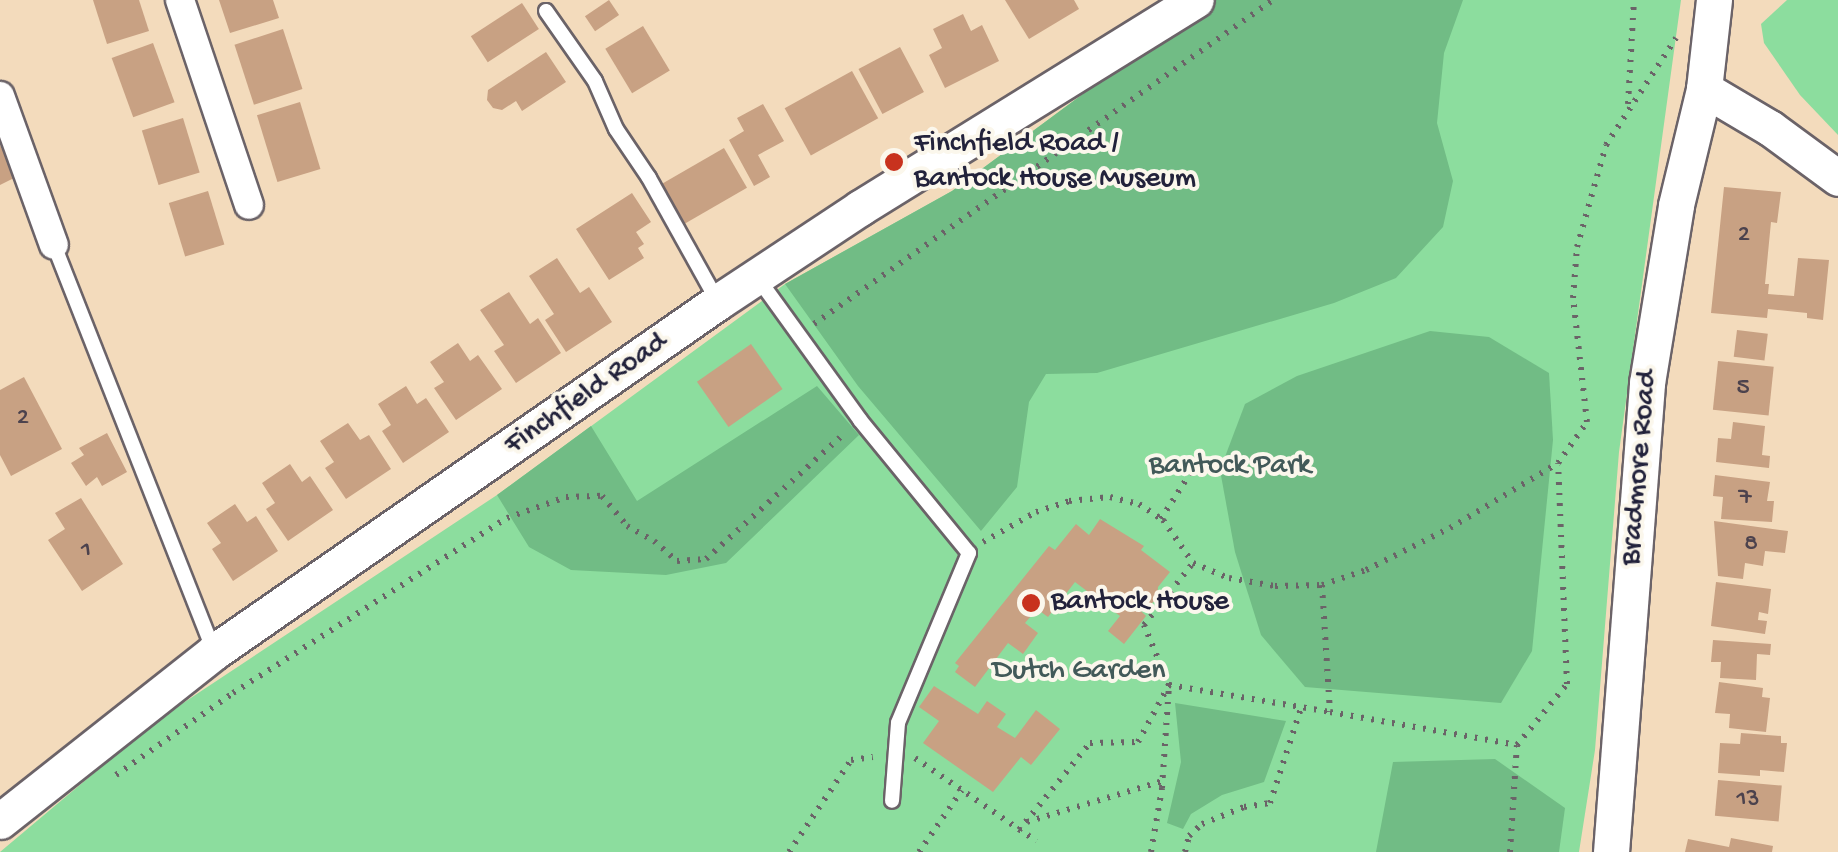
<!DOCTYPE html>
<style>
body{margin:0}
#map{position:relative;width:1838px;height:852px;overflow:hidden;background:#f3dbbc;font-family:"Gochi Hand",sans-serif}
div>[style]{position:absolute}
.green>*{inset:0;background:#8cdd9e}
.forest>*{inset:0;background:#71bc85}
.building>*{inset:0;background:#c8a183;transform-origin:0 0}
.path>*{height:6px;margin-top:-3px;transform-origin:0;background:repeating-linear-gradient(90deg,#6b6368 0 2.5px,transparent 0 10.5px)}
.roads{filter:drop-shadow(2px 0 #6b6368) drop-shadow(-2px 0 #6b6368) drop-shadow(0 2px #6b6368) drop-shadow(0 -2px #6b6368)}
.service>*{height:14px;margin:-7px;padding:0 7px;transform-origin:7px;border-radius:7px;background:#fff}
.minor>*{height:28px;margin:-14px;padding:0 14px;transform-origin:14px;border-radius:14px;background:#fff}
.tertiary>*{height:35px;margin:-17.5px;padding:0 17.5px;transform-origin:17.5px;border-radius:17.5px;background:#fff}
.dots>*{width:28px;height:28px;translate:-50% -50%;box-sizing:border-box;border:5px solid #fbf7ec;border-radius:50%}
span{translate:-50% -50%;white-space:nowrap;text-align:center;line-height:1.15;-webkit-text-stroke:8px #fbf7ec;paint-order:stroke}
.number-label{font-size:25px;color:#4c424d}
.number-label span{-webkit-text-stroke-width:0}
.poi-label{font-size:30px;color:#22223b}
.left{translate:0 -50%;text-align:left}
.street-label{font-size:30px;color:#22223b}
.park-label{font-size:30px;color:#425a59}
</style>
<div id="map">
<div class="green">
<i style="clip-path:polygon(1210px 0,1681px 0,1619px 452px,1595px 750px,1579px 852px,0 852px,156px 721px,497px 495px,785px 284px,952px 191px)"></i>
<i style="clip-path:polygon(1787px 0,1838px 0,1838px 135px,1800px 95px,1764px 43px,1761px 24px)"></i>
</div>
<div class="forest">
<i style="clip-path:polygon(1210px 0,1463px 0,1444px 53px,1437px 123px,1453px 181px,1443px 227px,1396px 278px,1334px 303px,1097px 373px,1046px 374px,1029px 402px,1017px 487px,981px 531px,858px 386px,785px 284px,952px 191px)"></i>
<i style="clip-path:polygon(1430px 331px,1489px 337px,1549px 373px,1553px 440px,1532px 651px,1501px 703px,1305px 687px,1261px 635px,1235px 552px,1220px 470px,1245px 404px,1297px 376px)"></i>
<i style="clip-path:polygon(817px 386px,859px 435px,726px 563px,666px 575px,571px 570px,529px 547px,497px 495px,591px 426px,637px 501px)"></i>
<i style="clip-path:polygon(1175px 703px,1286px 721px,1264px 782px,1222px 795px,1191px 814px,1183px 829px,1167px 823px,1181px 762px)"></i>
<i style="clip-path:polygon(1495px 759px,1565px 808px,1559px 852px,1376px 852px,1393px 762px)"></i>
</div>
<div class="building">
<i style="clip-path:polygon(93px 0,139px 0,149px 31px,107px 44px)"></i>
<i style="clip-path:polygon(219px 0,273px 0,279px 18px,230px 33px)"></i>
<i style="left:609px;top:0;width:18px;height:29px;rotate:56deg"></i>
<i style="clip-path:polygon(1005px 0,1074px 0,1079px 9px,1029px 39px)"></i>
<i style="left:522px;top:3px;width:31px;height:61px;rotate:57deg"></i>
<i style="clip-path:polygon(963px 14px,971px 31px,982px 25px,999px 61px,945px 88px,929px 55px,942px 48px,933px 29px)"></i>
<i style="left:643px;top:26px;width:52px;height:44px;rotate:59deg"></i>
<i style="left:283px;top:29px;width:63px;height:51px;rotate:72deg"></i>
<i style="left:153px;top:43px;width:63px;height:44px;rotate:70deg"></i>
<i style="left:900px;top:47px;width:51px;height:47px;rotate:62deg"></i>
<i style="clip-path:polygon(546px 52px,566px 82px,522px 111px,516px 101px,502px 110px,493px 108px,487px 100px,488px 90px)"></i>
<i style="left:852px;top:71px;width:54px;height:77px;rotate:61deg"></i>
<i style="left:300px;top:102px;width:70px;height:45px;rotate:73deg"></i>
<i style="clip-path:polygon(763px 104px,784px 141px,758px 155px,770px 177px,754px 186px,729px 140px,744px 131px,737px 118px)"></i>
<i style="left:183px;top:118px;width:57px;height:43px;rotate:73deg"></i>
<i style="clip-path:polygon(0 145px,16px 177px,0 185px)"></i>
<i style="left:724px;top:148px;width:46px;height:72px;rotate:60deg"></i>
<i style="clip-path:polygon(1724px 187px,1781px 192px,1777px 223px,1771px 222px,1765px 284px,1769px 284px,1768px 294px,1794px 296px,1798px 258px,1829px 260px,1823px 320px,1807px 318px,1807px 313px,1768px 309px,1767px 318px,1711px 313px)"></i>
<i style="left:208px;top:191px;width:56px;height:41px;rotate:73deg"></i>
<i style="clip-path:polygon(632px 193px,651px 222px,636px 232px,644px 244px,638px 248px,644px 258px,609px 280px,576px 229px)"></i>
<i style="clip-path:polygon(557px 258px,580px 293px,589px 287px,612px 322px,566px 352px,545px 320px,554px 314px,529px 276px)"></i>
<i style="clip-path:polygon(509px 292px,530px 324px,538px 318px,561px 353px,516px 383px,494px 351px,504px 345px,480px 310px)"></i>
<i style="left:1737px;top:330px;width:31px;height:27px;rotate:7deg"></i>
<i style="clip-path:polygon(458px 343px,470px 361px,478px 355px,502px 389px,456px 420px,434px 388px,444px 382px,430px 362px)"></i>
<i style="left:751px;top:344px;width:55px;height:66px;rotate:55deg"></i>
<i style="left:1718px;top:361px;width:56px;height:49px;rotate:6deg"></i>
<i style="clip-path:polygon(24px 377px,62px 449px,11px 476px,0 455px,0 390px)"></i>
<i style="clip-path:polygon(406px 386px,417px 404px,426px 398px,449px 432px,403px 463px,382px 431px,391px 425px,378px 404px)"></i>
<i style="clip-path:polygon(1733px 422px,1765px 426px,1762px 455px,1770px 456px,1769px 468px,1716px 462px,1718px 438px,1731px 439px)"></i>
<i style="clip-path:polygon(348px 423px,360px 440px,369px 435px,391px 469px,346px 499px,325px 468px,334px 462px,320px 441px)"></i>
<i style="clip-path:polygon(107px 433px,127px 472px,102px 486px,97px 477px,86px 486px,71px 463px,84px 455px,79px 448px)"></i>
<i style="clip-path:polygon(290px 464px,302px 482px,310px 476px,333px 510px,288px 541px,266px 509px,275px 503px,262px 483px)"></i>
<i style="clip-path:polygon(1715px 475px,1770px 482px,1767px 501px,1774px 501px,1772px 522px,1721px 519px,1723px 497px,1713px 496px)"></i>
<i style="clip-path:polygon(81px 498px,123px 564px,82px 591px,48px 540px,65px 529px,55px 513px)"></i>
<i style="clip-path:polygon(235px 504px,247px 522px,256px 516px,278px 551px,233px 581px,212px 549px,221px 543px,207px 523px)"></i>
<i style="clip-path:polygon(1100px 519px,1144px 546px,1141px 550px,1170px 572px,1158px 587px,1157px 600px,1140px 610px,1146px 616px,1124px 644px,1108px 631px,1120px 616px,1075px 582px,1048px 617px,1037px 609px,1025px 623px,1038px 633px,1023px 654px,1008px 643px,975px 687px,955px 672px,959px 666px,955px 663px,1049px 546px,1055px 550px,1076px 524px,1089px 535px)"></i>
<i style="clip-path:polygon(1714px 521px,1788px 531px,1785px 553px,1765px 551px,1763px 566px,1745px 563px,1743px 579px,1718px 576px)"></i>
<i style="clip-path:polygon(1716px 582px,1771px 589px,1768px 614px,1759px 612px,1758px 620px,1767px 621px,1765px 634px,1711px 626px)"></i>
<i style="clip-path:polygon(1713px 640px,1771px 644px,1770px 655px,1757px 654px,1756px 680px,1720px 678px,1721px 662px,1711px 662px)"></i>
<i style="clip-path:polygon(1719px 682px,1763px 688px,1762px 697px,1770px 698px,1766px 732px,1729px 728px,1730px 714px,1715px 713px)"></i>
<i style="clip-path:polygon(934px 686px,978px 714px,987px 701px,1006px 714px,997px 727px,1015px 738px,1036px 710px,1060px 729px,1031px 765px,1021px 757px,993px 792px,923px 743px,939px 721px,919px 707px)"></i>
<i style="clip-path:polygon(1741px 733px,1781px 736px,1781px 743px,1787px 743px,1784px 772px,1760px 770px,1760px 776px,1718px 773px,1720px 743px,1740px 744px)"></i>
<i style="left:1718px;top:780px;width:64px;height:36px;rotate:5deg"></i>
<i style="clip-path:polygon(1731px 838px,1773px 846px,1772px 852px,1685px 852px,1688px 839px,1729px 847px)"></i>
</div>
<div class="path">
<i style="left:1628px;top:104px;width:104px;rotate:-86.7deg"></i>
<i style="left:814px;top:324px;width:562px;rotate:-35.22deg"></i>
<i style="left:1161px;top:519px;width:69px;rotate:-57.5deg"></i>
<i style="left:983px;top:542px;width:61px;rotate:-29.5deg"></i>
<i style="left:1036px;top:512px;width:35px;rotate:-18deg"></i>
<i style="left:1069px;top:501px;width:41px;rotate:-5.6deg"></i>
<i style="left:1110px;top:497px;width:30px;rotate:14deg"></i>
<i style="left:1139px;top:504px;width:29px;rotate:34deg"></i>
<i style="left:1163px;top:520px;width:52px;rotate:55.1deg"></i>
<i style="left:1193px;top:563px;width:39px;rotate:23deg"></i>
<i style="left:1229px;top:578px;width:47px;rotate:9.9deg"></i>
<i style="left:1275px;top:586px;width:47px;rotate:-1.2deg"></i>
<i style="left:1322px;top:585px;width:127px;rotate:86.4deg"></i>
<i style="left:1330px;top:712px;width:190px;rotate:10deg"></i>
<i style="left:1322px;top:585px;width:46px;rotate:-18.8deg"></i>
<i style="left:1366px;top:570px;width:94px;rotate:-26.6deg"></i>
<i style="left:1450px;top:528px;width:126px;rotate:-31deg"></i>
<i style="left:915px;top:758px;width:147px;rotate:34.4deg"></i>
<i style="left:116px;top:775px;width:143px;rotate:-35deg"></i>
<i style="left:233px;top:693px;width:325px;rotate:-32.6deg"></i>
<i style="left:507px;top:518px;width:63px;rotate:-19.6deg"></i>
<i style="left:566px;top:497px;width:36px;rotate:-2deg"></i>
<i style="left:602px;top:496px;width:39px;rotate:50deg"></i>
<i style="left:627px;top:526px;width:31px;rotate:29deg"></i>
<i style="left:654px;top:541px;width:30px;rotate:41deg"></i>
<i style="left:677px;top:561px;width:29px;rotate:-4deg"></i>
<i style="left:706px;top:559px;width:186px;rotate:-42.2deg"></i>
<i style="left:1027px;top:822px;width:142px;rotate:-16.8deg"></i>
<i style="left:1019px;top:830px;width:112px;rotate:-50.8deg"></i>
<i style="left:1090px;top:743px;width:48px;rotate:-1.2deg"></i>
<i style="left:1138px;top:742px;width:65px;rotate:-61.5deg"></i>
<i style="left:1169px;top:685px;width:65px;rotate:-112.6deg"></i>
<i style="left:1144px;top:625px;width:79px;rotate:-51.7deg"></i>
<i style="left:789px;top:852px;width:111px;rotate:-56deg"></i>
<i style="left:851px;top:760px;width:22px;rotate:-8deg"></i>
<i style="left:919px;top:852px;width:75px;rotate:-55.3deg"></i>
<i style="left:1151px;top:852px;width:65px;rotate:-80.2deg"></i>
<i style="left:1162px;top:788px;width:103px;rotate:-86.1deg"></i>
<i style="left:1169px;top:685px;width:163px;rotate:9.5deg"></i>
<i style="left:1185px;top:852px;width:16px;rotate:-76deg"></i>
<i style="left:1189px;top:836px;width:18px;rotate:-43deg"></i>
<i style="left:1202px;top:824px;width:45px;rotate:-22deg"></i>
<i style="left:1244px;top:807px;width:26px;rotate:-9deg"></i>
<i style="left:1270px;top:803px;width:100px;rotate:-71.9deg"></i>
<i style="left:1510px;top:852px;width:107px;rotate:-86.3deg"></i>
<i style="left:1517px;top:745px;width:79px;rotate:-50.7deg"></i>
<i style="left:1567px;top:684px;width:221px;rotate:-92.3deg"></i>
<i style="left:1558px;top:463px;width:50px;rotate:-54.7deg"></i>
<i style="left:1587px;top:422px;width:125px;rotate:-96.4deg"></i>
<i style="left:1573px;top:298px;width:51px;rotate:-85.5deg"></i>
<i style="left:1577px;top:247px;width:106px;rotate:-74.1deg"></i>
<i style="left:1606px;top:145px;width:128px;rotate:-56.8deg"></i>
</div>
<div class="roads">
<div class="service">
<i style="left:546px;top:11px;width:85px;rotate:55deg"></i>
<i style="left:595px;top:81px;width:52px;rotate:66.4deg"></i>
<i style="left:616px;top:129px;width:59px;rotate:56deg"></i>
<i style="left:649px;top:178px;width:142px;rotate:60.9deg"></i>
<i style="left:54px;top:245px;width:434px;rotate:68.5deg"></i>
<i style="left:757px;top:277px;width:176px;rotate:54.2deg"></i>
<i style="left:860px;top:420px;width:172px;rotate:50.7deg"></i>
<i style="left:969px;top:553px;width:184px;rotate:112.7deg"></i>
<i style="left:898px;top:723px;width:78px;rotate:94.4deg"></i>
</div>
<div class="minor">
<i style="left:180px;top:0;width:216px;rotate:71.4deg"></i>
<i style="left:0;top:96px;width:158px;rotate:70.1deg"></i>
</div>
<div class="tertiary">
<i style="left:1704px;top:89px;width:77px;rotate:30.6deg"></i>
<i style="left:1770px;top:128px;width:84px;rotate:36.3deg"></i>
<i style="left:0;top:821px;width:273px;rotate:-38.3deg"></i>
<i style="left:214px;top:652px;width:614px;rotate:-34.78deg"></i>
<i style="left:718px;top:302px;width:170px;rotate:-33.5deg"></i>
<i style="left:860px;top:208px;width:395px;rotate:-31.8deg"></i>
<i style="left:1611px;top:852px;width:470px;rotate:-85.6deg"></i>
<i style="left:1647px;top:383px;width:180px;rotate:-80.7deg"></i>
<i style="left:1676px;top:205px;width:119px;rotate:-76.4deg"></i>
<i style="left:1704px;top:89px;width:90px;rotate:-83.6deg"></i>
</div>
</div>
<div class="dots">
<i style="left:894px;top:162px;background:#c8321e"></i>
<i style="left:1031px;top:603px;background:#c8321e"></i>
</div>
<div class="number-label">
<span style="left:1744px;top:236px">2</span>
<span style="left:1743px;top:389px">5</span>
<span style="left:23px;top:419px">2</span>
<span style="left:1745px;top:499px">7</span>
<span style="left:1751px;top:545px">8</span>
<span style="left:86px;top:552px">1</span>
<span style="left:1748px;top:801px">13</span>
</div>
<div class="poi-label">
<span class="left" style="left:914px;top:162px">Finchfield Road /<br>Bantock House Museum</span>
<span class="left" style="left:1051px;top:603px">Bantock House</span>
</div>
<div class="street-label">
<span style="left:587px;top:395px;rotate:-35deg">Finchfield Road</span>
<span style="left:1641px;top:468px;rotate:-85deg">Bradmore Road</span>
</div>
<div class="park-label">
<span style="left:1230px;top:467px">Bantock Park</span>
<span style="left:1079px;top:672px">Dutch Garden</span>
</div>
</div>
